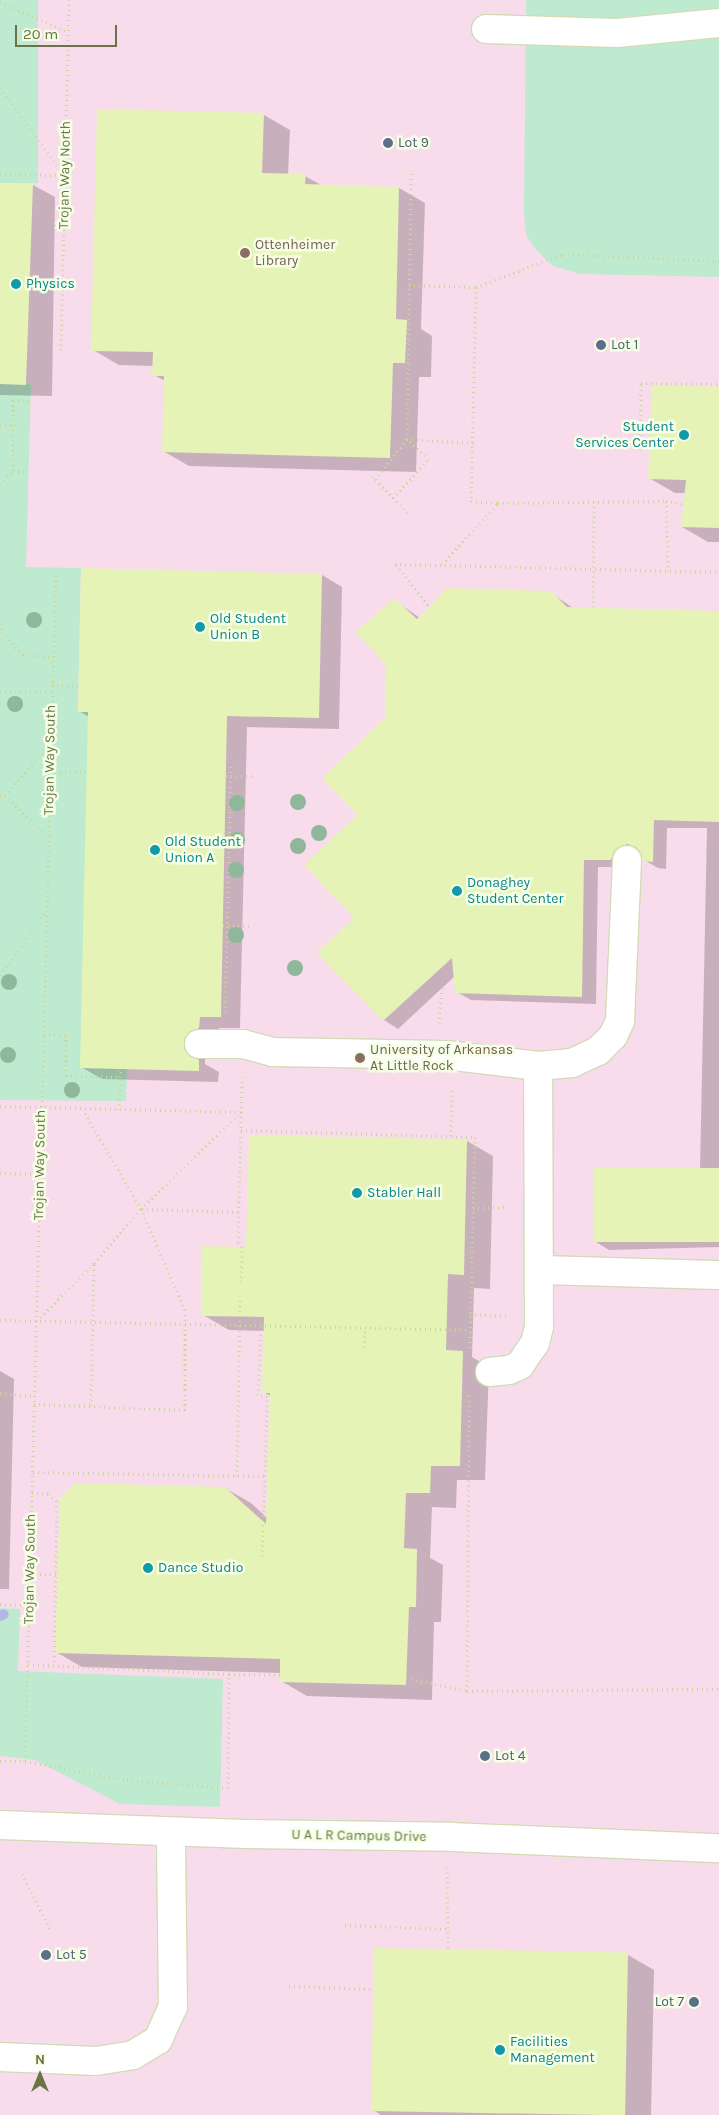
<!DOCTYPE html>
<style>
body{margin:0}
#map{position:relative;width:719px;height:2115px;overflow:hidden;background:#f0fddf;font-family:Karla,sans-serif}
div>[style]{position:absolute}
.education>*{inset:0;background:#f9dcec;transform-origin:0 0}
.green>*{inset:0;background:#beead0;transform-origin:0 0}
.shadow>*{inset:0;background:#0003}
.stream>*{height:10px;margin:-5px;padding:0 5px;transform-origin:5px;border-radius:5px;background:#b4b6e6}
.building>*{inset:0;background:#e6f3b6;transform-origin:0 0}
.path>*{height:3px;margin-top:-1.5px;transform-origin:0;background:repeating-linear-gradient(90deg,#cbd79a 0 1px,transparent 0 5px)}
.roads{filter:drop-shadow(1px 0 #d1dcb6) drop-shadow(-1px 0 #d1dcb6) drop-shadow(0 1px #d1dcb6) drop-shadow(0 -1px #d1dcb6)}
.minor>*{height:28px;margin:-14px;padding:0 14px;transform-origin:14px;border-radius:14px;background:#fff}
.trees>*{width:16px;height:16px;margin:-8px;border-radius:50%;background:#8fb89a}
.dots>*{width:14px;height:14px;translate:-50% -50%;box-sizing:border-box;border:2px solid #f5ffe6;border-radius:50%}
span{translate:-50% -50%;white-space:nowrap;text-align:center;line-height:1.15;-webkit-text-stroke:5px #f5ffe6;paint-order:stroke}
.service-label{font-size:14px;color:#4e5e75}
.left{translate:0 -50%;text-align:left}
.right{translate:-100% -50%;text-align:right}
.street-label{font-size:14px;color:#6c7347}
.education-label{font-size:14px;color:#785e54}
.culture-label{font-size:14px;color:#0d838f}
.north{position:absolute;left:15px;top:2050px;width:50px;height:50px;-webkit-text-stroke:4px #f5ffe6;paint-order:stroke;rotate:0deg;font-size:14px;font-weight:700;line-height:20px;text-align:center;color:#6c7347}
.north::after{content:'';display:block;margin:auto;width:18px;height:22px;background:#6c7347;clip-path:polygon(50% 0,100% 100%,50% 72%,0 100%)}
.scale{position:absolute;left:15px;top:25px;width:102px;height:22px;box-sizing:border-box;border:2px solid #6c7347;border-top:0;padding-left:6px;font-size:15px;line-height:18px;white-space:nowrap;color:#6c7347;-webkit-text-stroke:4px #f5ffe6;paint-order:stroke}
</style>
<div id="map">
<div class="education">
<i style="left:0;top:0;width:719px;height:2115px"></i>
</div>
<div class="green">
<i style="left:0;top:0;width:38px;height:183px"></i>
<i style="clip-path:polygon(526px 0,719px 0,719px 277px,580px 274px,553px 266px,536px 250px,526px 235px,524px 212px)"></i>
<i style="clip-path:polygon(0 384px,31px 384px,26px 567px,81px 568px,78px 712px,88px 712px,127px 1069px,126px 1101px,0 1100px)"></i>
<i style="clip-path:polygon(0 1608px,20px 1609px,18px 1671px,223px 1679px,220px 1807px,120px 1804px,35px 1760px,0 1756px)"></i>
</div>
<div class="shadow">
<i style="clip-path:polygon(264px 115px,290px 130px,288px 175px,305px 176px,323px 186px,399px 188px,425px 203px,421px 329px,432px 336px,431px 377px,419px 377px,416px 472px,189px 466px,163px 451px,165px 381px,154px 375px,154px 366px,119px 365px,93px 350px)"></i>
<i style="clip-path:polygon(0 184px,33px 185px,55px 197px,52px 396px,0 395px)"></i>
<i style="clip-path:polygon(719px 388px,719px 542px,708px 542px,682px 527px,686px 493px,675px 493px,649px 478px)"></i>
<i style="clip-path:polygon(322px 575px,342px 587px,339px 729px,247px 727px,240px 1028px,219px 1028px,219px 1040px,205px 1048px,205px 1064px,219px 1072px,218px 1082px,102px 1079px,81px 1067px,89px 717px,79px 711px)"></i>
<i style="clip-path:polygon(551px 593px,573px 608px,719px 612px,719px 1247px,609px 1250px,596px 1242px,700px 1169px,707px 828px,667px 828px,666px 869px,658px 868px,644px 860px,640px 853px,628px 859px,625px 867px,598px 867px,596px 1004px,471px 1000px,457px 992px,455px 976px,398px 1029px,384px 1020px,319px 953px,356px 918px,358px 815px,386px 718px,394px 600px,420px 618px)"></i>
<i style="clip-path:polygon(467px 1141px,493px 1156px,490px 1289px,474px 1288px,472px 1357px,489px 1367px,485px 1480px,457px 1480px,456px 1508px,432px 1507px,430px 1558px,443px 1565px,441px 1622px,434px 1622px,432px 1700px,307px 1696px,281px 1681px,281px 1673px,82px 1667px,56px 1652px,225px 1488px,251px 1503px,267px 1518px,271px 1396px,263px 1392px,265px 1331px,229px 1330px,203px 1315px,248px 1248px)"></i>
<i style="clip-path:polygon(0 1371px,14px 1379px,9px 1589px,0 1589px)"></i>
<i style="clip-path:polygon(628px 1955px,654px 1970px,651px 2115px,381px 2115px,373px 2110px)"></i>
</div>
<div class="stream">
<i style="left:0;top:1616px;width:4px;rotate:-27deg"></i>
</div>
<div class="building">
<i style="clip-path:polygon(97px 109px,264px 113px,262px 173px,306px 174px,305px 184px,399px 187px,396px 319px,407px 320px,405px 363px,393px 363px,390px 458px,162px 452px,164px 376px,152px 376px,153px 352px,91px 351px)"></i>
<i style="left:0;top:183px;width:33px;height:201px;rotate:2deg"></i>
<i style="clip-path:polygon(652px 385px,719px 387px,719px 528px,681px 527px,686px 480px,648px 479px)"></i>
<i style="clip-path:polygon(81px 568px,322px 574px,319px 718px,227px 716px,221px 1017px,200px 1017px,199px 1028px,185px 1037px,185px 1051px,199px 1060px,199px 1071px,80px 1068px,88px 712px,78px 712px)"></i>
<i style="clip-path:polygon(447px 588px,551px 591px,567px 607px,719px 611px,719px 822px,654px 820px,653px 862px,643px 861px,636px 847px,627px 844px,614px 851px,611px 860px,584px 860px,582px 997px,455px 993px,452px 958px,383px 1021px,317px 953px,354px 918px,304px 865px,357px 815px,322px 778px,385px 718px,386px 665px,356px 632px,394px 598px,417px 619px)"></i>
<i style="clip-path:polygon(249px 1135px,467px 1140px,464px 1275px,448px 1274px,446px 1350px,463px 1351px,460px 1466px,431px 1466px,430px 1493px,406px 1493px,404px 1548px,417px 1549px,416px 1607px,409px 1607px,406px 1685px,280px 1682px,280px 1659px,55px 1653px,60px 1499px,75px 1483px,225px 1487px,266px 1524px,270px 1393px,262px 1393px,264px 1317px,201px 1316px,202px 1246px,246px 1247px)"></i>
<i style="left:594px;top:1168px;width:125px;height:74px"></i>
<i style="left:374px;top:1948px;width:254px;height:163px;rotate:1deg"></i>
</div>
<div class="path">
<i style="left:0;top:2px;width:74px;rotate:23.8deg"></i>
<i style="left:0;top:88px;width:108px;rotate:53.7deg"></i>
<i style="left:0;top:174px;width:64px;rotate:0.9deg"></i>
<i style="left:409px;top:285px;width:67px;rotate:1.7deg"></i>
<i style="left:476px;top:287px;width:214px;rotate:91.3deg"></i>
<i style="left:471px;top:501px;width:27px;rotate:4deg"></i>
<i style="left:476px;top:287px;width:93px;rotate:-20.8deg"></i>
<i style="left:563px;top:254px;width:156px;rotate:2.6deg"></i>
<i style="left:61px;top:350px;width:350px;rotate:-88.7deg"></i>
<i style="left:0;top:425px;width:13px"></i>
<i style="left:407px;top:439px;width:67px;rotate:3.4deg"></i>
<i style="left:640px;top:450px;width:67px;rotate:-89.1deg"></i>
<i style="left:641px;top:383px;width:78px;rotate:0.7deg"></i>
<i style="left:13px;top:471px;width:72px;rotate:-90deg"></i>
<i style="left:13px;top:399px;width:17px;rotate:7deg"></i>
<i style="left:372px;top:476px;width:52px;rotate:45.8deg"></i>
<i style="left:375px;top:479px;width:51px;rotate:-51.3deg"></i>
<i style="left:407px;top:439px;width:269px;rotate:-89.1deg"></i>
<i style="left:0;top:484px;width:18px;rotate:-45deg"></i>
<i style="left:13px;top:471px;width:15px;rotate:4deg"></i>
<i style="left:393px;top:498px;width:53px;rotate:-47.3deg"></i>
<i style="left:429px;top:459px;width:30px;rotate:-138deg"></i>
<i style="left:666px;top:501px;width:70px;rotate:88.4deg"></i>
<i style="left:395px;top:564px;width:324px;rotate:1.4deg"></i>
<i style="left:442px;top:564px;width:83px;rotate:-47.4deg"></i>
<i style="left:498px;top:503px;width:168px;rotate:-0.7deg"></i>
<i style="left:666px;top:501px;width:17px;rotate:10deg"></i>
<i style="left:396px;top:565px;width:53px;rotate:51.8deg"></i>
<i style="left:593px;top:607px;width:106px;rotate:-89.5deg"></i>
<i style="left:0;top:624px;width:8px;rotate:76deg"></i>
<i style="left:2px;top:632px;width:31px;rotate:48deg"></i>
<i style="left:23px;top:655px;width:30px;rotate:4deg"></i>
<i style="left:52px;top:685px;width:26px;rotate:2deg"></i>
<i style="left:0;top:691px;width:52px;rotate:1.1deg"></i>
<i style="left:50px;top:772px;width:37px"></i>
<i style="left:226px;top:776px;width:29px"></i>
<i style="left:0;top:795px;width:5px"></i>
<i style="left:5px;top:795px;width:69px;rotate:-48deg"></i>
<i style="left:5px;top:795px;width:60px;rotate:44.3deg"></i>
<i style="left:223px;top:925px;width:26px;rotate:2deg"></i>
<i style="left:0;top:975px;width:80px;rotate:-54.1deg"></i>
<i style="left:225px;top:1012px;width:249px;rotate:-88.6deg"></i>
<i style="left:439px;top:1023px;width:37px;rotate:-85deg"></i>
<i style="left:44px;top:1034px;width:22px;rotate:3deg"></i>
<i style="left:66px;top:1035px;width:41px;rotate:90deg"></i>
<i style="left:66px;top:1076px;width:54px;rotate:1.1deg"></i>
<i style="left:120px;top:1077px;width:8px;rotate:-83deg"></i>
<i style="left:0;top:1106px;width:241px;rotate:1.4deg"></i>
<i style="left:119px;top:1110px;width:33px;rotate:-88deg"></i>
<i style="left:241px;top:1130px;width:234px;rotate:1.7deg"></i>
<i style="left:475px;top:1137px;width:211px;rotate:91.4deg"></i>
<i style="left:451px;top:1136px;width:49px;rotate:-88.8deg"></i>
<i style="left:0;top:1173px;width:40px;rotate:1.4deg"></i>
<i style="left:473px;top:1208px;width:35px;rotate:-2deg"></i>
<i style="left:142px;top:1209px;width:97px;rotate:1.8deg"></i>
<i style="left:241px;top:1282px;width:35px;rotate:-88deg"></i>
<i style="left:242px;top:1247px;width:6px;rotate:-129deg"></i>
<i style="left:238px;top:1242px;width:165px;rotate:-88.6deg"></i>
<i style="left:470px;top:1314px;width:37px;rotate:3deg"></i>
<i style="left:0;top:1320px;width:470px;rotate:1.2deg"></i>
<i style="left:37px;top:1321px;width:81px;rotate:-45.5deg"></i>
<i style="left:364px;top:1347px;width:20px;rotate:-87deg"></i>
<i style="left:0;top:1393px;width:35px;rotate:5deg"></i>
<i style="left:34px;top:1404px;width:151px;rotate:2.3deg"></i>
<i style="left:185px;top:1410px;width:100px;rotate:-90deg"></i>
<i style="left:185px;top:1310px;width:110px;rotate:-113.5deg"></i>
<i style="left:141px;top:1209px;width:115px;rotate:-120.4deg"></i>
<i style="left:91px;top:1405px;width:142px;rotate:-88.8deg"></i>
<i style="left:94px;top:1263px;width:72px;rotate:-49deg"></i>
<i style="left:141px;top:1209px;width:139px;rotate:-44.1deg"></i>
<i style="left:33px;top:1472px;width:232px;rotate:1deg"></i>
<i style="left:265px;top:1476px;width:80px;rotate:-88.6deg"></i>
<i style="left:267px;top:1396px;width:9px;rotate:-174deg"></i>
<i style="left:258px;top:1395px;width:69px;rotate:-87.5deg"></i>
<i style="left:237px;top:1476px;width:176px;rotate:-89deg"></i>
<i style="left:32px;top:1493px;width:16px;rotate:4deg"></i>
<i style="left:48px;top:1494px;width:11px;rotate:38deg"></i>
<i style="left:57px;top:1501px;width:164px;rotate:91deg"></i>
<i style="left:262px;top:1556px;width:80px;rotate:-87.9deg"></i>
<i style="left:30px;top:1574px;width:27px"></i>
<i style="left:0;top:1604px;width:29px;rotate:2deg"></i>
<i style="left:229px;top:1674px;width:51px;rotate:1.1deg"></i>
<i style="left:406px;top:1678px;width:62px;rotate:12deg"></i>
<i style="left:467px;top:1691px;width:252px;rotate:-0.5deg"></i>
<i style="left:467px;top:1691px;width:297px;rotate:-89.6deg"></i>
<i style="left:0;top:1761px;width:25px"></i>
<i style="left:25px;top:1761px;width:104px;rotate:10.6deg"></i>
<i style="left:127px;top:1780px;width:101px;rotate:4.5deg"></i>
<i style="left:228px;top:1788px;width:114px;rotate:-89.5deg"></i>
<i style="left:229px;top:1674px;width:201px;rotate:-177.2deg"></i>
<i style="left:25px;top:1761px;width:1193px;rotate:-88.51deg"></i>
<i style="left:447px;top:1867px;width:83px;rotate:89.3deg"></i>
<i style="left:22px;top:1874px;width:62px;rotate:63deg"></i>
<i style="left:345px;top:1925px;width:104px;rotate:2.2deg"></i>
<i style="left:289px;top:1986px;width:85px;rotate:2deg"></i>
</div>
<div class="roads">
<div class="minor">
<i style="left:486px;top:29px;width:131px;rotate:1.7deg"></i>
<i style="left:617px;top:33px;width:102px;rotate:-5.6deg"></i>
<i style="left:199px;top:1044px;width:44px"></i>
<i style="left:243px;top:1044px;width:31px;rotate:15deg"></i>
<i style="left:273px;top:1052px;width:173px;rotate:1deg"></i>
<i style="left:446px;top:1055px;width:93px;rotate:6.8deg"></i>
<i style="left:539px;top:1270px;width:180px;rotate:1.6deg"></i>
<i style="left:490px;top:1372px;width:19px;rotate:-6deg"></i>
<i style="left:509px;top:1370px;width:12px;rotate:-24deg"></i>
<i style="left:520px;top:1365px;width:27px;rotate:-56deg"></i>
<i style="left:535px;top:1343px;width:16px;rotate:-76deg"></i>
<i style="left:539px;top:1327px;width:261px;rotate:-90.2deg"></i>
<i style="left:538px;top:1066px;width:34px;rotate:-5deg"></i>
<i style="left:572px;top:1063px;width:29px;rotate:-25deg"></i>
<i style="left:598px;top:1051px;width:21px;rotate:-45deg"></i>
<i style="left:613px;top:1036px;width:17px;rotate:-65deg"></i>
<i style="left:620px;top:1021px;width:161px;rotate:-87.5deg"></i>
<i style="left:0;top:1825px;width:246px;rotate:2.1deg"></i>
<i style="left:246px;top:1834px;width:205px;rotate:0.8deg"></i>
<i style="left:451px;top:1837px;width:268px;rotate:2.4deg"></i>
<i style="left:0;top:2057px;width:96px;rotate:2.4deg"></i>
<i style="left:96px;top:2061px;width:37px;rotate:-9deg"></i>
<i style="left:133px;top:2055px;width:29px;rotate:-31deg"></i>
<i style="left:158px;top:2040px;width:36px;rotate:-66deg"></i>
<i style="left:173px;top:2007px;width:175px;rotate:-90.7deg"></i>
</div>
</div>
<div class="trees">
<i style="left:34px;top:620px"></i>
<i style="left:15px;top:704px"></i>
<i style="left:298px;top:802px"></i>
<i style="left:237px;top:803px"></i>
<i style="left:319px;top:833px"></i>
<i style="left:237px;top:840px"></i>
<i style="left:298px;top:846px"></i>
<i style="left:236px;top:870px"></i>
<i style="left:236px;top:935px"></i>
<i style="left:295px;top:968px"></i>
<i style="left:9px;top:982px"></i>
<i style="left:8px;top:1055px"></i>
<i style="left:72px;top:1090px"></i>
</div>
<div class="dots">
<i style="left:388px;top:143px;background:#5c6f8a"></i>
<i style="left:245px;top:253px;background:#8d6e63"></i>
<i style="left:16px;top:284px;background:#0f9aa8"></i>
<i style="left:601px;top:345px;background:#5c6f8a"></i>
<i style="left:684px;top:435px;background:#0f9aa8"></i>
<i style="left:200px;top:627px;background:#0f9aa8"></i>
<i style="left:155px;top:850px;background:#0f9aa8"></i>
<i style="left:457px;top:891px;background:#0f9aa8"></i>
<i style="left:360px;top:1058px;background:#8d6e63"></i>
<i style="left:357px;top:1193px;background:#0f9aa8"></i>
<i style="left:148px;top:1568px;background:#0f9aa8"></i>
<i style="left:485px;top:1756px;background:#5c6f8a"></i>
<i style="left:46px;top:1955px;background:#5c6f8a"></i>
<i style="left:694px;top:2002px;background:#5c6f8a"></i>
<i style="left:500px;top:2050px;background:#0f9aa8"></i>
</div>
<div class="service-label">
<span class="left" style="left:398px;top:143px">Lot 9</span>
<span class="left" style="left:611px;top:345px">Lot 1</span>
<span class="left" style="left:495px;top:1756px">Lot 4</span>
<span class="left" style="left:56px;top:1955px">Lot 5</span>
<span class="right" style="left:684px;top:2002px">Lot 7</span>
</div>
<div class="street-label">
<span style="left:65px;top:175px;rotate:-89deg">Trojan Way North</span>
<span style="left:50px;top:760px;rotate:-89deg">Trojan Way South</span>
<span style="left:40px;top:1165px;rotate:-89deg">Trojan Way South</span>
<span style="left:30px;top:1569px;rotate:-89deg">Trojan Way South</span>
<span style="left:359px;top:1836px;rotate:1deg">U A L R Campus Drive</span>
</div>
<div class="education-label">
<span class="left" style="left:255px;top:253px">Ottenheimer<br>Library</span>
<span class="left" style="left:370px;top:1058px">University of Arkansas<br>At Little Rock</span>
</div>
<div class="culture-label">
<span class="left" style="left:26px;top:284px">Physics</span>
<span class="right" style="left:674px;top:435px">Student<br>Services Center</span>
<span class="left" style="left:210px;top:627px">Old Student<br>Union B</span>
<span class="left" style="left:165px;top:850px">Old Student<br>Union A</span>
<span class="left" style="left:467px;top:891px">Donaghey<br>Student Center</span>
<span class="left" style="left:367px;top:1193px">Stabler Hall</span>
<span class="left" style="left:158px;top:1568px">Dance Studio</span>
<span class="left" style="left:510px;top:2050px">Facilities<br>Management</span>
</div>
<div class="north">N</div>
<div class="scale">20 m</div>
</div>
